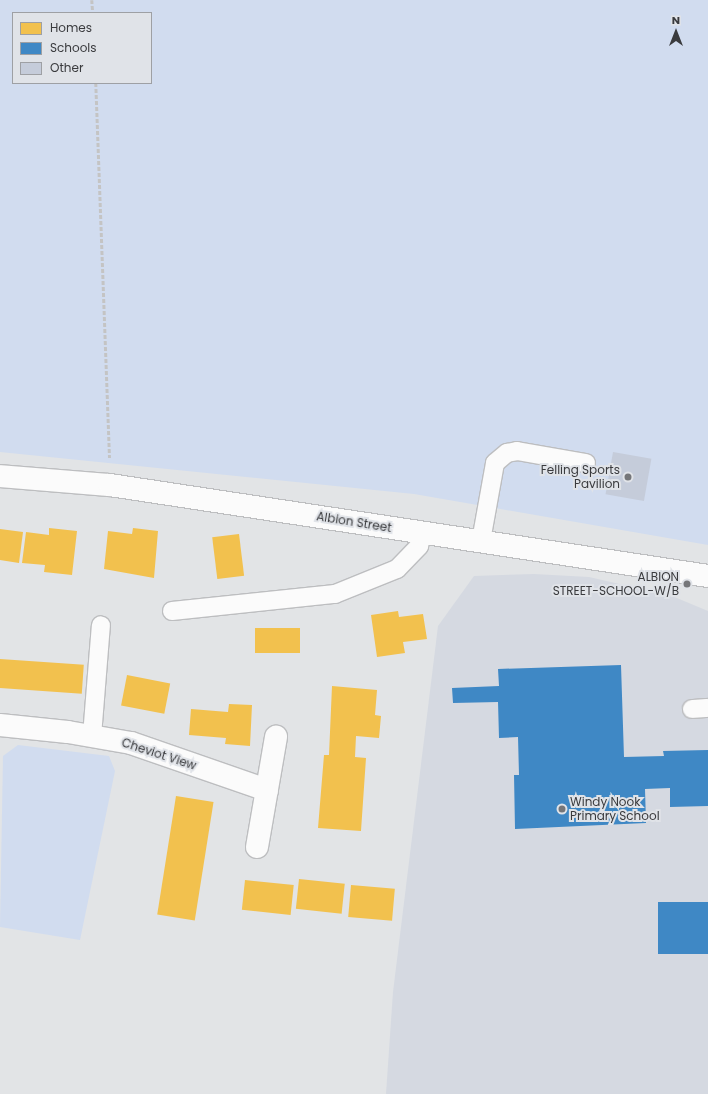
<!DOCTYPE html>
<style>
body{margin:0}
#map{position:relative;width:708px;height:1094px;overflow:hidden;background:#e2e4e6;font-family:Poppins,sans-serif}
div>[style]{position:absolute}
.built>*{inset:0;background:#d5d9e1}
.green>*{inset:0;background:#d1dcef}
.homes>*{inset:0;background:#f2c14e;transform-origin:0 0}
.schools>*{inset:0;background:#3f88c5;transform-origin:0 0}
.building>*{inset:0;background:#c5ccda;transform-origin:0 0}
.path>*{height:2.5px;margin-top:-1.25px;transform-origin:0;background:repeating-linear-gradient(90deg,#c4c4c4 0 4px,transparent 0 6px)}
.roads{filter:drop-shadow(1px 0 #bdbec0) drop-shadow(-1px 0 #bdbec0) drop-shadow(0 1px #bdbec0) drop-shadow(0 -1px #bdbec0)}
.lane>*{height:18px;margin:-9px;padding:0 9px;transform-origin:9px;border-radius:9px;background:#fbfbfb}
.street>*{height:22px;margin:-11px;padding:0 11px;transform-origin:11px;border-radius:11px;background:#fbfbfb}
.secondary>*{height:22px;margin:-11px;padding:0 11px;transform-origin:11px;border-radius:11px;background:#fbfbfb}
.dots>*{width:11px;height:11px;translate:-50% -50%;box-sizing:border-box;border:2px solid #e0e3e8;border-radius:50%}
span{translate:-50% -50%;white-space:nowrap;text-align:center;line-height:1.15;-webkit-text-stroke:4px #e0e3e8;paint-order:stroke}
.poi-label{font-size:12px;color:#3a3b3e}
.right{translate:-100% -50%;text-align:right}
.left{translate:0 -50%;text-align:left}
.street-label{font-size:12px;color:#3a3b3e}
.legend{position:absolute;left:12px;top:12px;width:140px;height:72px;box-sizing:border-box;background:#e0e3e8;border:1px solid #9ea0a4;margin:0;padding:5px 7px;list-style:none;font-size:12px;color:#3a3b3e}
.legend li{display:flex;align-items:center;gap:8px;height:20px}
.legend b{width:20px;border:1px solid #9ea0a4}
.north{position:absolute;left:656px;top:12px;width:40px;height:40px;-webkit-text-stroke:3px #e0e3e8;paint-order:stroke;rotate:0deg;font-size:11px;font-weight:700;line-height:16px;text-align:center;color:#3a3b3e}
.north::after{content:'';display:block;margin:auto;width:14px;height:18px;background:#3a3b3e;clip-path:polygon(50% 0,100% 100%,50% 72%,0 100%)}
</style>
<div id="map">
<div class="built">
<i style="clip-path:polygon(534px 574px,589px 577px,672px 596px,708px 611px,708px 1094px,386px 1094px,393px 992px,438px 626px,474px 576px)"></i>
</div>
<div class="green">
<i style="clip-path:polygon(evenodd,0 0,708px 0,708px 545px,414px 494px,0 452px,0 0,13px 13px,151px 13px,151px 83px,13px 83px,13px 13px)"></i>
<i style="clip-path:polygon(18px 745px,109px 756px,115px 771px,80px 940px,0 927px,3px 756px)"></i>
</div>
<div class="homes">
<i style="clip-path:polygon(49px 528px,77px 531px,72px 575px,44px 572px,45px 565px,22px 563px,26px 532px,49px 535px)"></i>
<i style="clip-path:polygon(133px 528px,158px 531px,154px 578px,104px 569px,108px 531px,132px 534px)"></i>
<i style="clip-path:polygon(0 529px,23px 532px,19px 563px,0 560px)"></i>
<i style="left:239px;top:534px;width:42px;height:27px;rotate:83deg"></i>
<i style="clip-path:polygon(398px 611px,399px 617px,423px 614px,427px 639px,403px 642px,405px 653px,377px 657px,371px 615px)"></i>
<i style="left:300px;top:628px;width:25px;height:45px;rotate:90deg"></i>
<i style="left:0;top:659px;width:84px;height:29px;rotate:4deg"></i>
<i style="left:127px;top:675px;width:44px;height:31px;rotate:11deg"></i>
<i style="clip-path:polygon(332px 686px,377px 690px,375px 715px,381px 716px,379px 738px,356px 736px,355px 757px,366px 758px,361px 831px,318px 828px,324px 755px,329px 755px)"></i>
<i style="clip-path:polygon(229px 704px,252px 705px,250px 746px,225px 744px,226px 738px,189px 735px,191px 709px,228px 712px)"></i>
<i style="left:176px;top:796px;width:38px;height:120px;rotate:9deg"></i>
<i style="left:299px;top:879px;width:46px;height:30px;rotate:6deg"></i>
<i style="left:245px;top:880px;width:49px;height:30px;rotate:6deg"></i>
<i style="left:351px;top:885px;width:44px;height:32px;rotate:5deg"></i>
</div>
<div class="schools">
<i style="clip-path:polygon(621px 665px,624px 757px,664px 756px,663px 751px,708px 750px,708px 806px,670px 807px,670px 788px,645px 789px,646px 823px,515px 829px,514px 775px,519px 775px,518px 737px,499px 738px,498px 702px,453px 703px,452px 688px,499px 686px,498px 669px)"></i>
<i style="left:708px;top:902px;width:52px;height:50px;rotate:90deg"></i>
</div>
<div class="building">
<i style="left:613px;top:452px;width:39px;height:43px;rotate:10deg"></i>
</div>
<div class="path">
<i style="left:92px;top:0;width:13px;rotate:86deg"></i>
<i style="left:96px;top:83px;width:375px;rotate:87.9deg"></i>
</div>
<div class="roads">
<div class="lane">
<i style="left:481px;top:541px;width:79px;rotate:-79.8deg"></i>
<i style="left:495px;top:463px;width:16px;rotate:-40deg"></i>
<i style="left:507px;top:453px;width:10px;rotate:-11deg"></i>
<i style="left:517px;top:451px;width:70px;rotate:9.9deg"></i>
<i style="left:172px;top:611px;width:164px;rotate:-6deg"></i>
<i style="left:335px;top:594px;width:67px;rotate:-22deg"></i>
<i style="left:397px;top:569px;width:32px;rotate:-46deg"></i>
<i style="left:419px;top:546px;width:14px;rotate:-78deg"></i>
<i style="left:692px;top:709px;width:16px;rotate:-4deg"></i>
<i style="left:92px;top:736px;width:111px;rotate:-85.4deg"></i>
</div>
<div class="street">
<i style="left:0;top:725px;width:68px;rotate:5.9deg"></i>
<i style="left:68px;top:732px;width:64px;rotate:9.9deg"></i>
<i style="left:131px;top:743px;width:144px;rotate:19.1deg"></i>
<i style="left:257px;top:847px;width:112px;rotate:-80.2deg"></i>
</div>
<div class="secondary">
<i style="left:0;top:476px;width:110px;rotate:4.7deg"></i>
<i style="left:110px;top:485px;width:605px;rotate:8.65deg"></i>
</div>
</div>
<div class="dots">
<i style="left:628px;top:477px;background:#757679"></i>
<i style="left:687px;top:584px;background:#757679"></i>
<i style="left:562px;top:809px;background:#757679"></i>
</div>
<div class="poi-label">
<span class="right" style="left:620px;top:477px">Felling Sports<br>Pavilion</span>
<span class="right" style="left:679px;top:584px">ALBION<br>STREET-SCHOOL-W/B</span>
<span class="left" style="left:570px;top:809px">Windy Nook<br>Primary School</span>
</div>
<div class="street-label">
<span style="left:354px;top:522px;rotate:9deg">Albion Street</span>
<span style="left:159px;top:754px;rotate:18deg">Cheviot View</span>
</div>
<ul class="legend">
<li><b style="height:11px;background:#f2c14e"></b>Homes</li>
<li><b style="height:11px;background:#3f88c5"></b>Schools</li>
<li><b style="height:11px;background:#c5ccda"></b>Other</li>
</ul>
<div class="north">N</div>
</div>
